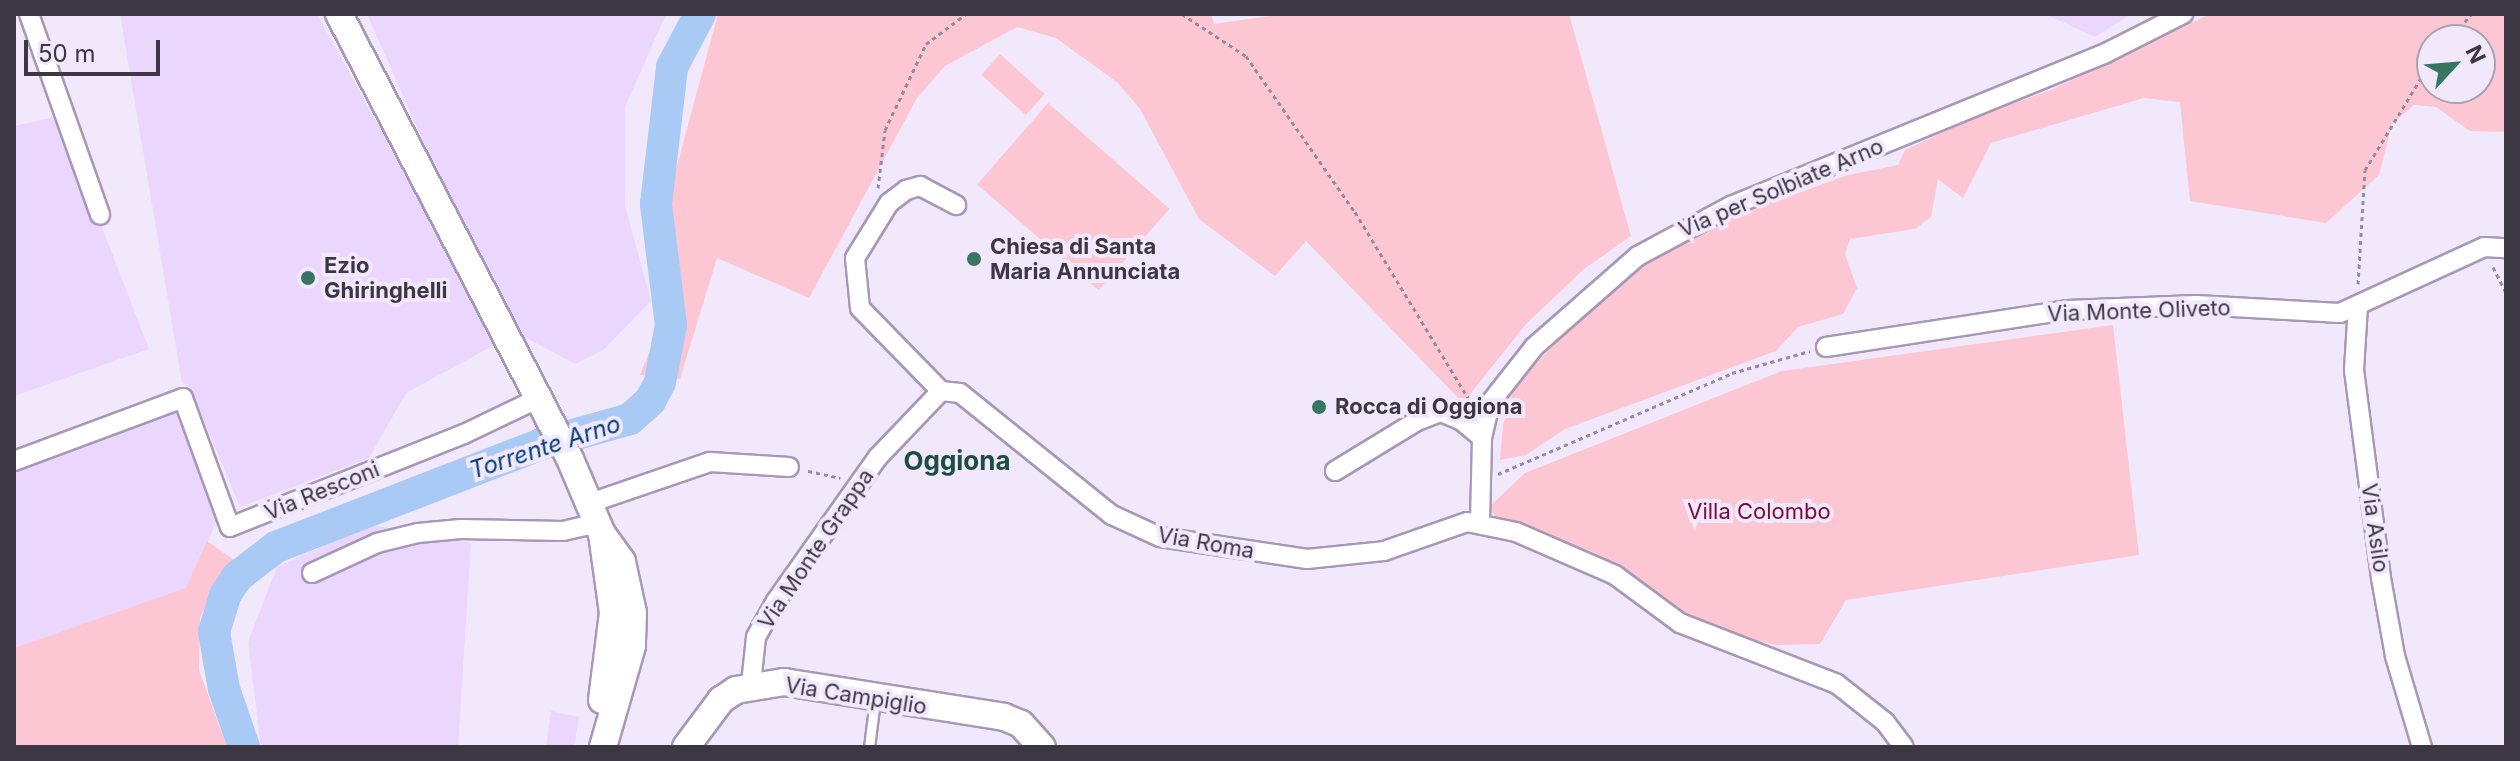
<!DOCTYPE html>
<style>
body{margin:0}
#map{position:relative;width:2520px;height:761px;overflow:hidden;background:#f2e8fc;font-family:Inter,sans-serif}
div>[style]{position:absolute}
.built>*{inset:0;background:#ebd6fe}
.green>*{inset:0;background:#fcc7d2;transform-origin:0 0}
.river>*{height:32px;margin:-16px;padding:0 16px;transform-origin:16px;border-radius:16px;background:#a8caf4}
.path>*{height:3px;margin-top:-1.5px;transform-origin:0;background:repeating-linear-gradient(90deg,#958d9d 0 4px,transparent 0 8px)}
.roads{filter:drop-shadow(2px 0 #a898b7) drop-shadow(-2px 0 #a898b7) drop-shadow(0 2px #a898b7) drop-shadow(0 -2px #a898b7)}
.lane>*{height:9px;margin:-4.5px;padding:0 4.5px;transform-origin:4.5px;border-radius:4.5px;background:#fff}
.street>*{height:18px;margin:-9px;padding:0 9px;transform-origin:9px;border-radius:9px;background:#fff}
.secondary>*{height:26px;margin:-13px;padding:0 13px;transform-origin:13px;border-radius:13px;background:#fff}
.dots>*{width:22px;height:22px;translate:-50% -50%;box-sizing:border-box;border:4px solid #f2e8fc;border-radius:50%}
span{translate:-50% -50%;white-space:nowrap;text-align:center;line-height:1.15;-webkit-text-stroke:8px #f2e8fc;paint-order:stroke}
.street-label{font-size:22px;color:#3d3643}
.poi-label{font-size:22px;color:#3d3643;font-weight:700}
.left{translate:0 -50%;text-align:left}
.park-label{font-size:22px;color:#7c0939}
.water-label{font-size:24px;color:#01407c;font-style:italic}
.quarter-label{font-size:26px;color:#1b4e3f;font-weight:700}
.frame{position:absolute;inset:0;border:16px solid #3d3643;pointer-events:none}
.north{position:absolute;left:2416px;top:24px;width:80px;height:80px;box-sizing:border-box;background:#f2e8fc;border:2px solid #aaa1b2;border-radius:50%;rotate:64deg;font-size:22px;font-weight:700;line-height:32px;text-align:center;color:#3d3643}
.north::after{content:'';display:block;margin:auto;width:28px;height:36px;background:#387663;clip-path:polygon(50% 0,100% 100%,50% 72%,0 100%)}
.scale{position:absolute;left:24px;top:40px;width:136px;height:36px;box-sizing:border-box;border:4px solid #3d3643;border-top:0;padding-left:10px;font-size:24px;line-height:28px;white-space:nowrap;color:#3d3643;-webkit-text-stroke:6px #f2e8fc;paint-order:stroke}
</style>
<div id="map">
<div class="built">
<i style="clip-path:polygon(120px 14px,317px 14px,498px 343px,406px 393px,369px 458px,240px 507px,190px 387px,182px 383px)"></i>
<i style="clip-path:polygon(367px 14px,666px 14px,625px 107px,625px 206px,651px 301px,603px 350px,575px 364px,521px 335px,425px 145px)"></i>
<i style="clip-path:polygon(2045px 14px,2131px 14px,2095px 37px)"></i>
<i style="clip-path:polygon(59px 116px,149px 349px,14px 396px,14px 126px)"></i>
<i style="clip-path:polygon(179px 406px,219px 516px,187px 588px,14px 648px,14px 463px)"></i>
<i style="clip-path:polygon(371px 525px,471px 543px,458px 747px,261px 747px,248px 642px,277px 567px)"></i>
<i style="clip-path:polygon(551px 711px,579px 717px,574px 747px,546px 747px)"></i>
</div>
<div class="green">
<i style="clip-path:polygon(718px 14px,1211px 14px,1214px 24px,1284px 14px,1569px 14px,1631px 236px,1584px 269px,1526px 324px,1463px 403px,1306px 241px,1275px 276px,1199px 219px,1140px 109px,1118px 83px,1056px 38px,1017px 27px,945px 66px,917px 98px,809px 298px,717px 258px,680px 379px,640px 375px,655px 338px,675px 173px)"></i>
<i style="clip-path:polygon(evenodd,2210px 14px,2506px 14px,2506px 132px,2470px 131px,2436px 107px,2414px 105px,2392px 124px,2379px 175px,2326px 223px,2190px 201px,2180px 102px,2144px 98px,1991px 143px,1963px 198px,1938px 179px,1931px 217px,1915px 229px,1850px 239px,1845px 254px,1857px 288px,1843px 314px,1798px 327px,1776px 351px,1565px 429px,1526px 455px,1500px 460px,1503px 425px,1512px 394px,1526px 373px,1582px 317px,1645px 265px,1737px 215px,1848px 175px,1898px 165px,1905px 150px,1979px 115px,2049px 91px,2210px 14px,2432px 40px,2480px 40px,2480px 88px,2432px 88px,2432px 40px)"></i>
<i style="left:1000px;top:54px;width:60px;height:28px;rotate:42deg"></i>
<i style="left:1048px;top:103px;width:161px;height:108px;rotate:41deg"></i>
<i style="clip-path:polygon(2113px 325px,2139px 555px,1846px 600px,1820px 644px,1776px 645px,1727px 634px,1671px 609px,1593px 552px,1498px 519px,1488px 508px,1525px 473px,1782px 371px)"></i>
<i style="clip-path:polygon(207px 541px,234px 560px,200px 617px,199px 670px,227px 747px,14px 747px,14px 648px,186px 588px)"></i>
</div>
<div class="river">
<i style="left:244px;top:747px;width:61px;rotate:-109deg"></i>
<i style="left:224px;top:689px;width:58px;rotate:-100deg"></i>
<i style="left:214px;top:632px;width:39px;rotate:-73deg"></i>
<i style="left:225px;top:595px;width:22px;rotate:-56deg"></i>
<i style="left:237px;top:577px;width:49px;rotate:-37.6deg"></i>
<i style="left:276px;top:547px;width:284px;rotate:-21.2deg"></i>
<i style="left:541px;top:444px;width:92px;rotate:-15.7deg"></i>
<i style="left:630px;top:419px;width:27px;rotate:-42deg"></i>
<i style="left:650px;top:401px;width:21px;rotate:-62deg"></i>
<i style="left:660px;top:382px;width:58px;rotate:-79.1deg"></i>
<i style="left:671px;top:325px;width:122px;rotate:-97.1deg"></i>
<i style="left:656px;top:204px;width:138px;rotate:-83.3deg"></i>
<i style="left:672px;top:67px;width:60px;rotate:-62.2deg"></i>
</div>
<div class="path">
<i style="left:1182px;top:14px;width:77px;rotate:33.3deg"></i>
<i style="left:1246px;top:56px;width:190px;rotate:55.1deg"></i>
<i style="left:1355px;top:212px;width:221px;rotate:58.7deg"></i>
<i style="left:2449px;top:40px;width:35px;rotate:-49deg"></i>
<i style="left:878px;top:188px;width:58px;rotate:-83.1deg"></i>
<i style="left:885px;top:130px;width:95px;rotate:-64.5deg"></i>
<i style="left:926px;top:44px;width:50px;rotate:-36.9deg"></i>
<i style="left:2493px;top:267px;width:28px;rotate:63deg"></i>
<i style="left:2358px;top:284px;width:114px;rotate:-86.5deg"></i>
<i style="left:2365px;top:170px;width:129px;rotate:-58.7deg"></i>
<i style="left:808px;top:471px;width:33px;rotate:12deg"></i>
<i style="left:1498px;top:474px;width:255px;rotate:-23.3deg"></i>
<i style="left:1732px;top:373px;width:81px;rotate:-15.8deg"></i>
</div>
<div class="roads">
<div class="lane">
<i style="left:869px;top:747px;width:47px;rotate:-82.7deg"></i>
</div>
<div class="street">
<i style="left:29px;top:14px;width:213px;rotate:70.5deg"></i>
<i style="left:2358px;top:306px;width:64px;rotate:93.6deg"></i>
<i style="left:2354px;top:370px;width:210px;rotate:82.6deg"></i>
<i style="left:2381px;top:578px;width:79px;rotate:79.8deg"></i>
<i style="left:2395px;top:656px;width:95px;rotate:73.5deg"></i>
<i style="left:1826px;top:347px;width:245px;rotate:-8.7deg"></i>
<i style="left:2068px;top:310px;width:128px;rotate:-2.2deg"></i>
<i style="left:2196px;top:305px;width:144px;rotate:3.2deg"></i>
<i style="left:2340px;top:313px;width:158px;rotate:-24.6deg"></i>
<i style="left:2484px;top:247px;width:22px;rotate:3deg"></i>
<i style="left:941px;top:391px;width:19px;rotate:6deg"></i>
<i style="left:960px;top:393px;width:195px;rotate:38.8deg"></i>
<i style="left:1112px;top:515px;width:53px;rotate:24.6deg"></i>
<i style="left:1160px;top:537px;width:149px;rotate:8.5deg"></i>
<i style="left:1307px;top:559px;width:77px;rotate:-5.9deg"></i>
<i style="left:1384px;top:551px;width:88px;rotate:-19.3deg"></i>
<i style="left:1467px;top:522px;width:50px;rotate:11.5deg"></i>
<i style="left:1516px;top:532px;width:108px;rotate:23.5deg"></i>
<i style="left:1615px;top:575px;width:81px;rotate:36.4deg"></i>
<i style="left:1680px;top:623px;width:168px;rotate:21.2deg"></i>
<i style="left:1837px;top:684px;width:61px;rotate:38.4deg"></i>
<i style="left:1885px;top:722px;width:31px;rotate:53deg"></i>
<i style="left:941px;top:391px;width:116px;rotate:-134.3deg"></i>
<i style="left:860px;top:308px;width:50px;rotate:-95.7deg"></i>
<i style="left:855px;top:258px;width:65px;rotate:-58.3deg"></i>
<i style="left:889px;top:203px;width:21px;rotate:-37deg"></i>
<i style="left:906px;top:190px;width:15px;rotate:-16deg"></i>
<i style="left:920px;top:186px;width:41px;rotate:27.8deg"></i>
<i style="left:14px;top:461px;width:180px;rotate:-20.4deg"></i>
<i style="left:183px;top:398px;width:137px;rotate:70deg"></i>
<i style="left:230px;top:527px;width:252px;rotate:-21.7deg"></i>
<i style="left:464px;top:434px;width:83px;rotate:-25.6deg"></i>
<i style="left:1335px;top:471px;width:96px;rotate:-31.4deg"></i>
<i style="left:1417px;top:421px;width:26px;rotate:-21deg"></i>
<i style="left:1441px;top:412px;width:23px;rotate:23deg"></i>
<i style="left:1462px;top:421px;width:26px;rotate:40deg"></i>
<i style="left:590px;top:503px;width:127px;rotate:-18.9deg"></i>
<i style="left:710px;top:462px;width:79px;rotate:3.6deg"></i>
<i style="left:1480px;top:521px;width:83px;rotate:-88.6deg"></i>
<i style="left:1482px;top:438px;width:36px;rotate:-77deg"></i>
<i style="left:1490px;top:403px;width:71px;rotate:-51.8deg"></i>
<i style="left:1534px;top:347px;width:138px;rotate:-41.2deg"></i>
<i style="left:1638px;top:256px;width:106px;rotate:-28.3deg"></i>
<i style="left:1731px;top:206px;width:403px;rotate:-22.2deg"></i>
<i style="left:2104px;top:54px;width:89px;rotate:-26.9deg"></i>
<i style="left:312px;top:573px;width:72px;rotate:-24.8deg"></i>
<i style="left:377px;top:543px;width:42px;rotate:-13.7deg"></i>
<i style="left:418px;top:533px;width:43px;rotate:-5.3deg"></i>
<i style="left:461px;top:529px;width:102px;rotate:1.1deg"></i>
<i style="left:563px;top:531px;width:35px;rotate:-13deg"></i>
<i style="left:751px;top:684px;width:47px;rotate:-83.9deg"></i>
<i style="left:756px;top:637px;width:41px;rotate:-60.9deg"></i>
<i style="left:776px;top:601px;width:176px;rotate:-54.7deg"></i>
<i style="left:878px;top:457px;width:91px;rotate:-46.3deg"></i>
</div>
<div class="secondary">
<i style="left:339px;top:14px;width:501px;rotate:62.57deg"></i>
<i style="left:570px;top:459px;width:82px;rotate:66.9deg"></i>
<i style="left:602px;top:534px;width:34px;rotate:54deg"></i>
<i style="left:622px;top:562px;width:52px;rotate:77.8deg"></i>
<i style="left:633px;top:613px;width:33px;rotate:92deg"></i>
<i style="left:632px;top:646px;width:105px;rotate:106deg"></i>
<i style="left:602px;top:700px;width:88px;rotate:-82.8deg"></i>
<i style="left:613px;top:613px;width:80px;rotate:-97.9deg"></i>
<i style="left:686px;top:747px;width:59px;rotate:-53.3deg"></i>
<i style="left:721px;top:700px;width:18px;rotate:-34deg"></i>
<i style="left:736px;top:690px;width:49px;rotate:-9.5deg"></i>
<i style="left:784px;top:682px;width:223px;rotate:9deg"></i>
<i style="left:1004px;top:717px;width:18px;rotate:22deg"></i>
<i style="left:1021px;top:724px;width:31px;rotate:48deg"></i>
</div>
</div>
<div class="dots">
<i style="left:974px;top:259px;background:#387663"></i>
<i style="left:308px;top:278px;background:#387663"></i>
<i style="left:1319px;top:407px;background:#387663"></i>
</div>
<div class="street-label">
<span style="left:1781px;top:188px;rotate:-23deg">Via per Solbiate Arno</span>
<span style="left:2139px;top:311px;rotate:-2deg">Via Monte Oliveto</span>
<span style="left:322px;top:491px;rotate:-22deg">Via Resconi</span>
<span style="left:2375px;top:528px;rotate:82deg">Via Asilo</span>
<span style="left:1206px;top:543px;rotate:10deg">Via Roma</span>
<span style="left:816px;top:549px;rotate:-56deg">Via Monte Grappa</span>
<span style="left:856px;top:696px;rotate:9deg">Via Campiglio</span>
</div>
<div class="poi-label">
<span class="left" style="left:990px;top:259px">Chiesa di Santa<br>Maria Annunciata</span>
<span class="left" style="left:324px;top:278px">Ezio<br>Ghiringhelli</span>
<span class="left" style="left:1335px;top:407px">Rocca di Oggiona</span>
</div>
<div class="park-label">
<span style="left:1759px;top:512px">Villa Colombo</span>
</div>
<div class="water-label">
<span style="left:545px;top:447px;rotate:-18deg">Torrente Arno</span>
</div>
<div class="quarter-label">
<span style="left:957px;top:461px">Oggiona</span>
</div>
<div class="frame"></div>
<div class="north">N</div>
<div class="scale">50 m</div>
</div>
